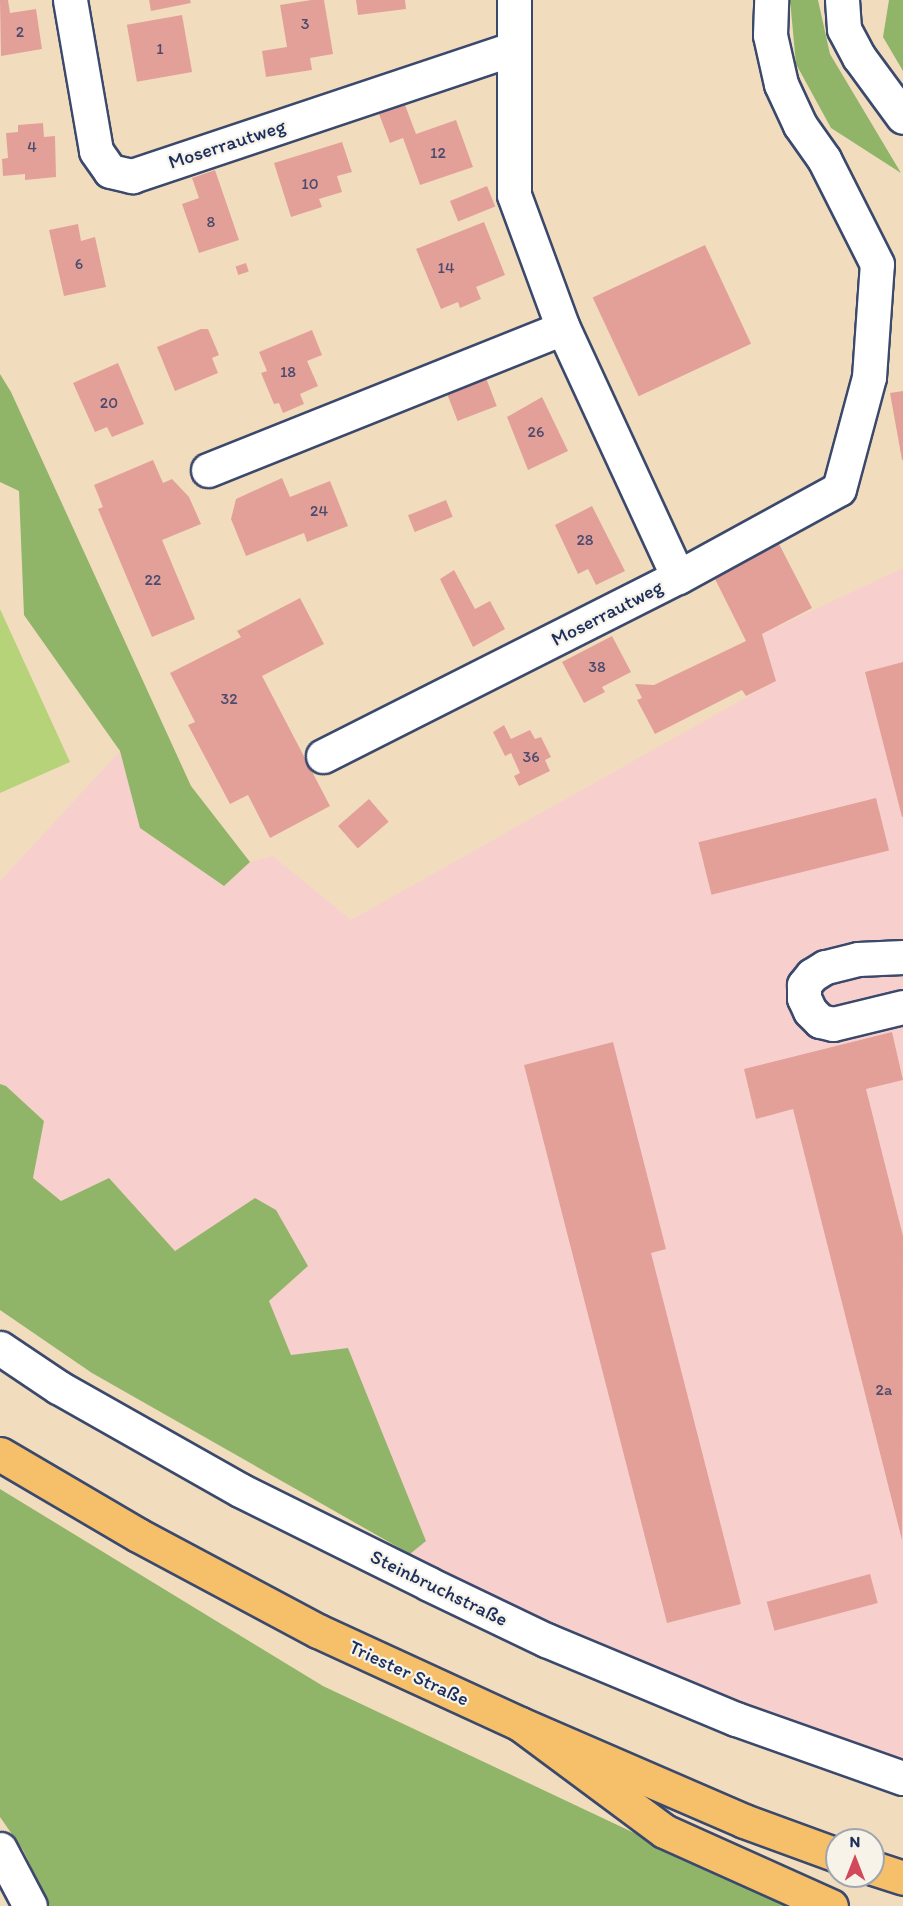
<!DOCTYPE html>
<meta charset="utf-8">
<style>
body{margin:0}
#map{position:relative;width:903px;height:1906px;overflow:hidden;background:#f1ddbe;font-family:Itim,sans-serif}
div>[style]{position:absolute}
.built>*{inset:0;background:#f7d0ce}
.green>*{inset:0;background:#b6d379}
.forest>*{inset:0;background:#90b569}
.building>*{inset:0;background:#e3a099;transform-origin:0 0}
.roads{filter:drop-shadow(2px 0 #3b496c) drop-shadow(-2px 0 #3b496c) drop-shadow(0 2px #3b496c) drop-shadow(0 -2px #3b496c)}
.minor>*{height:33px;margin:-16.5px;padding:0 16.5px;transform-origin:16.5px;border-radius:16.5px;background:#fff}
.major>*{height:33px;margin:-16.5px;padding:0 16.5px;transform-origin:16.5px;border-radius:16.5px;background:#f6c06b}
.highway>*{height:33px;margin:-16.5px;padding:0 16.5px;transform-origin:16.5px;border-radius:16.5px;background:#f6c06b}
span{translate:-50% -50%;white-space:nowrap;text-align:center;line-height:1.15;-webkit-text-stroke:4.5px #f7f3e8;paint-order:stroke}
.number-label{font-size:16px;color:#4d4b6d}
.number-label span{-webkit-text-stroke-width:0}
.street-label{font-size:20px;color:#1b2f5e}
.north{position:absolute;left:825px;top:1828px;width:60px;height:60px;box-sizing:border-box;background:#f7f3e8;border:2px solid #9fa5b1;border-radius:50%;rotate:0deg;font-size:16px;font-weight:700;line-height:24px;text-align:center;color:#1b2f5e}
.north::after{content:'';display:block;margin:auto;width:21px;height:27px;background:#d1495b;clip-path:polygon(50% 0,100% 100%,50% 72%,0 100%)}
</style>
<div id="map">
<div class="built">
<i style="clip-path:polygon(903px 568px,903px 1762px,708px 1690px,516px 1608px,410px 1554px,426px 1540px,291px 1355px,269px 1301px,308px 1266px,255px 1198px,175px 1251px,109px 1178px,62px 1201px,33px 1178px,44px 1121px,6px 1086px,0 1084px,0 881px,120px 751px,141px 829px,224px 886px,250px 862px,273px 856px,351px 920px,775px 681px,762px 634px)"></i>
</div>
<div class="green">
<i style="clip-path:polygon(0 609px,70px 762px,0 793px)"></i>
</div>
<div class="forest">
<i style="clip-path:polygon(790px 0,818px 0,830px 54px,901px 173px,831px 128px,796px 64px)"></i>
<i style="clip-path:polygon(889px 0,903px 0,903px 71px,883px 37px)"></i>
<i style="clip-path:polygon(0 374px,11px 392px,191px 786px,250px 862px,224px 886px,140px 828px,120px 751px,24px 615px,19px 491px,0 482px)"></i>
<i style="clip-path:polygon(0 1084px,6px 1086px,44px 1121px,33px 1178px,61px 1201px,109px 1178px,175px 1251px,255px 1198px,276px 1210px,308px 1266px,269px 1301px,291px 1355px,348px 1348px,426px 1541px,410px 1554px,92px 1373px,0 1310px)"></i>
<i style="clip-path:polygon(0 1489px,323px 1686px,789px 1906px,50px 1906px,23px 1850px,0 1817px)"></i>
</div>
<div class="building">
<i style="clip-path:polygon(0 0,8px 0,10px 13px,36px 9px,42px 49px,1px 56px)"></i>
<i style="clip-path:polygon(149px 0,190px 0,191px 3px,151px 11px)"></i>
<i style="clip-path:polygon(311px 0,324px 0,333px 54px,310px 58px,312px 70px,266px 77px,262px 51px,287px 47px,280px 5px)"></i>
<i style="clip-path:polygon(356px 0,405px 0,406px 9px,358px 15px)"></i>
<i style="left:182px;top:15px;width:58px;height:56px;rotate:80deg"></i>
<i style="clip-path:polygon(405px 105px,416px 134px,456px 120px,473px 167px,420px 185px,403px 138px,390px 143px,379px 114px)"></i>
<i style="clip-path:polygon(43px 123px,44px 137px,55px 136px,56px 177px,25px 180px,25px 174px,3px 176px,2px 159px,8px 158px,6px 133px,18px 132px,18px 125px)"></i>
<i style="clip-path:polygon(342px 142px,352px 172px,337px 176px,342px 192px,319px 199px,322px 207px,291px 217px,274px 163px)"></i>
<i style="clip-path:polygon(215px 170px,239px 240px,199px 253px,182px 204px,199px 198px,192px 178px)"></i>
<i style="left:487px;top:186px;width:22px;height:40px;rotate:68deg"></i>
<i style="clip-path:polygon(484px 222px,505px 275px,476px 287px,481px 299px,460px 308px,458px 302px,441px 309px,416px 249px)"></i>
<i style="clip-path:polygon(78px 224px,81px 241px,95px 237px,106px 287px,64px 296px,49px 230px)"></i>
<i style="left:705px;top:245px;width:109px;height:124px;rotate:65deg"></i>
<i style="left:246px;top:263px;width:9px;height:11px;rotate:72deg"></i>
<i style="clip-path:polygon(201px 329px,208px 329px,219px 355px,212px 358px,218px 373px,175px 391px,157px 347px)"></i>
<i style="clip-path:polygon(312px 330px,322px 355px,307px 361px,318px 386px,300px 394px,304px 404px,283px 413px,279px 403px,274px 404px,261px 373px,267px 371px,259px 352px)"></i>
<i style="clip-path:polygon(118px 363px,144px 424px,112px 437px,107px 427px,95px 432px,73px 383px)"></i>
<i style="left:486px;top:378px;width:30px;height:42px;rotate:69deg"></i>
<i style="clip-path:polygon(903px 391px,903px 460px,902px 460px,890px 393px)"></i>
<i style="clip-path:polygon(542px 397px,568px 451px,528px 470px,507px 417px)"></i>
<i style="clip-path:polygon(153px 460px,163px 483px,172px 479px,189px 497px,201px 524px,162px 540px,195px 619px,152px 637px,98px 509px,103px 507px,94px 485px)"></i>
<i style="clip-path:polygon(282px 478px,290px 497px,330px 481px,348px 526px,307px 542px,304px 533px,246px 556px,231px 519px,236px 499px)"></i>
<i style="left:446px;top:500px;width:18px;height:41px;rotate:68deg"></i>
<i style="clip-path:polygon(592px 506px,625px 571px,596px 585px,588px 569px,578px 574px,555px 525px)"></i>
<i style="clip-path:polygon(778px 542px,812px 608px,762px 634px,776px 681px,746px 696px,742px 690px,655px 734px,637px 700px,642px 698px,635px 684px,654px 685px,746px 641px,713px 575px)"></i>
<i style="clip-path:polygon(454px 570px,475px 609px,490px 601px,505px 629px,473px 647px,440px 579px)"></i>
<i style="clip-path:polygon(300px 598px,324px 644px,262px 676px,330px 806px,270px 838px,248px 795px,230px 804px,188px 725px,195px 722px,170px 673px,241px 637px,237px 631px)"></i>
<i style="clip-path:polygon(612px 636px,631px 672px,602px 687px,605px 692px,584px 703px,562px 662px)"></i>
<i style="clip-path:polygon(903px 662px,903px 817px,902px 817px,865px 672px)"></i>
<i style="clip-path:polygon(504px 725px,511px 739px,530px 730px,535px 739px,541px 737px,551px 757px,545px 760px,550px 771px,519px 786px,514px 776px,520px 773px,511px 753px,505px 756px,493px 732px)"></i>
<i style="left:876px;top:798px;width:54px;height:183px;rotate:76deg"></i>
<i style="left:369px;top:799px;width:30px;height:41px;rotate:49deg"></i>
<i style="clip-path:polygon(892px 1032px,903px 1080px,866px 1089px,903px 1236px,902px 1540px,793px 1109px,756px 1119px,744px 1069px)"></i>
<i style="clip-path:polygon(613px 1042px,666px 1249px,651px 1253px,741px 1604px,667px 1623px,524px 1065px)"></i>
<i style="left:870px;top:1574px;width:30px;height:107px;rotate:75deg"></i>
</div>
<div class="roads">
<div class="minor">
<i style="left:70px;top:0;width:153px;rotate:80.2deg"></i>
<i style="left:96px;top:151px;width:24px;rotate:55deg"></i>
<i style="left:110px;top:171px;width:23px;rotate:13deg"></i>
<i style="left:132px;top:176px;width:401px;rotate:-18.5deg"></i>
<i style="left:514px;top:0;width:195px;rotate:90deg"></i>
<i style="left:514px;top:195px;width:142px;rotate:69.8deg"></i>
<i style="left:563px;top:328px;width:274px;rotate:65.2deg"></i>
<i style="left:842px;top:0;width:29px;rotate:86deg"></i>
<i style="left:844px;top:29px;width:32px;rotate:62deg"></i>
<i style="left:859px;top:57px;width:74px;rotate:53.7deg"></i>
<i style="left:208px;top:470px;width:382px;rotate:-21.8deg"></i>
<i style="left:323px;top:756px;width:398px;rotate:-26.8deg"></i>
<i style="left:678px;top:577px;width:183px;rotate:-28.7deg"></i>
<i style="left:839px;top:489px;width:116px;rotate:-75deg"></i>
<i style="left:869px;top:377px;width:113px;rotate:-86deg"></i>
<i style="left:877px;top:264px;width:118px;rotate:-116.8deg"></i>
<i style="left:824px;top:159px;width:42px;rotate:-125.2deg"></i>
<i style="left:800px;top:125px;width:45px;rotate:-114.9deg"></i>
<i style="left:781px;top:84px;width:50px;rotate:-102.7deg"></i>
<i style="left:770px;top:35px;width:35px;rotate:-88deg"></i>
<i style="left:903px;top:957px;width:45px;rotate:177.5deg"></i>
<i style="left:858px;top:959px;width:34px;rotate:166deg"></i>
<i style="left:825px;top:967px;width:15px;rotate:148deg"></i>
<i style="left:812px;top:975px;width:13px;rotate:129deg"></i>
<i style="left:804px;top:985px;width:13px;rotate:90deg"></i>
<i style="left:804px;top:998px;width:14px;rotate:65deg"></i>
<i style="left:810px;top:1011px;width:14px;rotate:45deg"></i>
<i style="left:820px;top:1021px;width:13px;rotate:13deg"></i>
<i style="left:833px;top:1024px;width:72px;rotate:-13.7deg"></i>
<i style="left:0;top:1348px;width:70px;rotate:33.9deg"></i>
<i style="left:58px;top:1387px;width:209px;rotate:29.5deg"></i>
<i style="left:240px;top:1490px;width:211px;rotate:26.4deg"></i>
<i style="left:429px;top:1584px;width:130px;rotate:25.6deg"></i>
<i style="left:546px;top:1640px;width:206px;rotate:22.6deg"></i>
<i style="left:736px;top:1719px;width:177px;rotate:19.5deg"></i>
<i style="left:0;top:1849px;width:64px;rotate:62.2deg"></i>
</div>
<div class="major">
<i style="left:0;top:1454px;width:160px;rotate:30.4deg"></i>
<i style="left:138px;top:1535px;width:204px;rotate:28.1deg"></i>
<i style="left:318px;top:1631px;width:222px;rotate:24.7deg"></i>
<i style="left:520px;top:1724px;width:244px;rotate:23.4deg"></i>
<i style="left:744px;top:1821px;width:99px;rotate:20.1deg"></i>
<i style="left:873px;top:1868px;width:32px;rotate:18deg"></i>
</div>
<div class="highway">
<i style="left:520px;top:1724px;width:179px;rotate:36.6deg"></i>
<i style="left:664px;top:1831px;width:183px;rotate:24.2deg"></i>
</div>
</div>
<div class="number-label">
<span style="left:305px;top:24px">3</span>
<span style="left:20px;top:32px">2</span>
<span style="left:160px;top:49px">1</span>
<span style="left:32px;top:147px">4</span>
<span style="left:438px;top:153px">12</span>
<span style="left:310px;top:184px">10</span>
<span style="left:211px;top:222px">8</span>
<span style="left:79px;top:264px">6</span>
<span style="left:446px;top:268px">14</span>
<span style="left:288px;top:372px">18</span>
<span style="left:109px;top:403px">20</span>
<span style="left:536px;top:432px">26</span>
<span style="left:319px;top:511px">24</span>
<span style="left:585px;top:540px">28</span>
<span style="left:153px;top:580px">22</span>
<span style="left:597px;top:667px">38</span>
<span style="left:229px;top:699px">32</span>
<span style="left:531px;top:757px">36</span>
<span style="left:884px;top:1390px">2a</span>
</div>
<div class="street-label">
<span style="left:227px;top:144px;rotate:-18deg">Moserrautweg</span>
<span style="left:607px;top:613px;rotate:-27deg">Moserrautweg</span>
<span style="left:439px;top:1588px;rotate:26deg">Steinbruchstraße</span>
<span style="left:409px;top:1673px;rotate:25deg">Triester Straße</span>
</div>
<div class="north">N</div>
</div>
